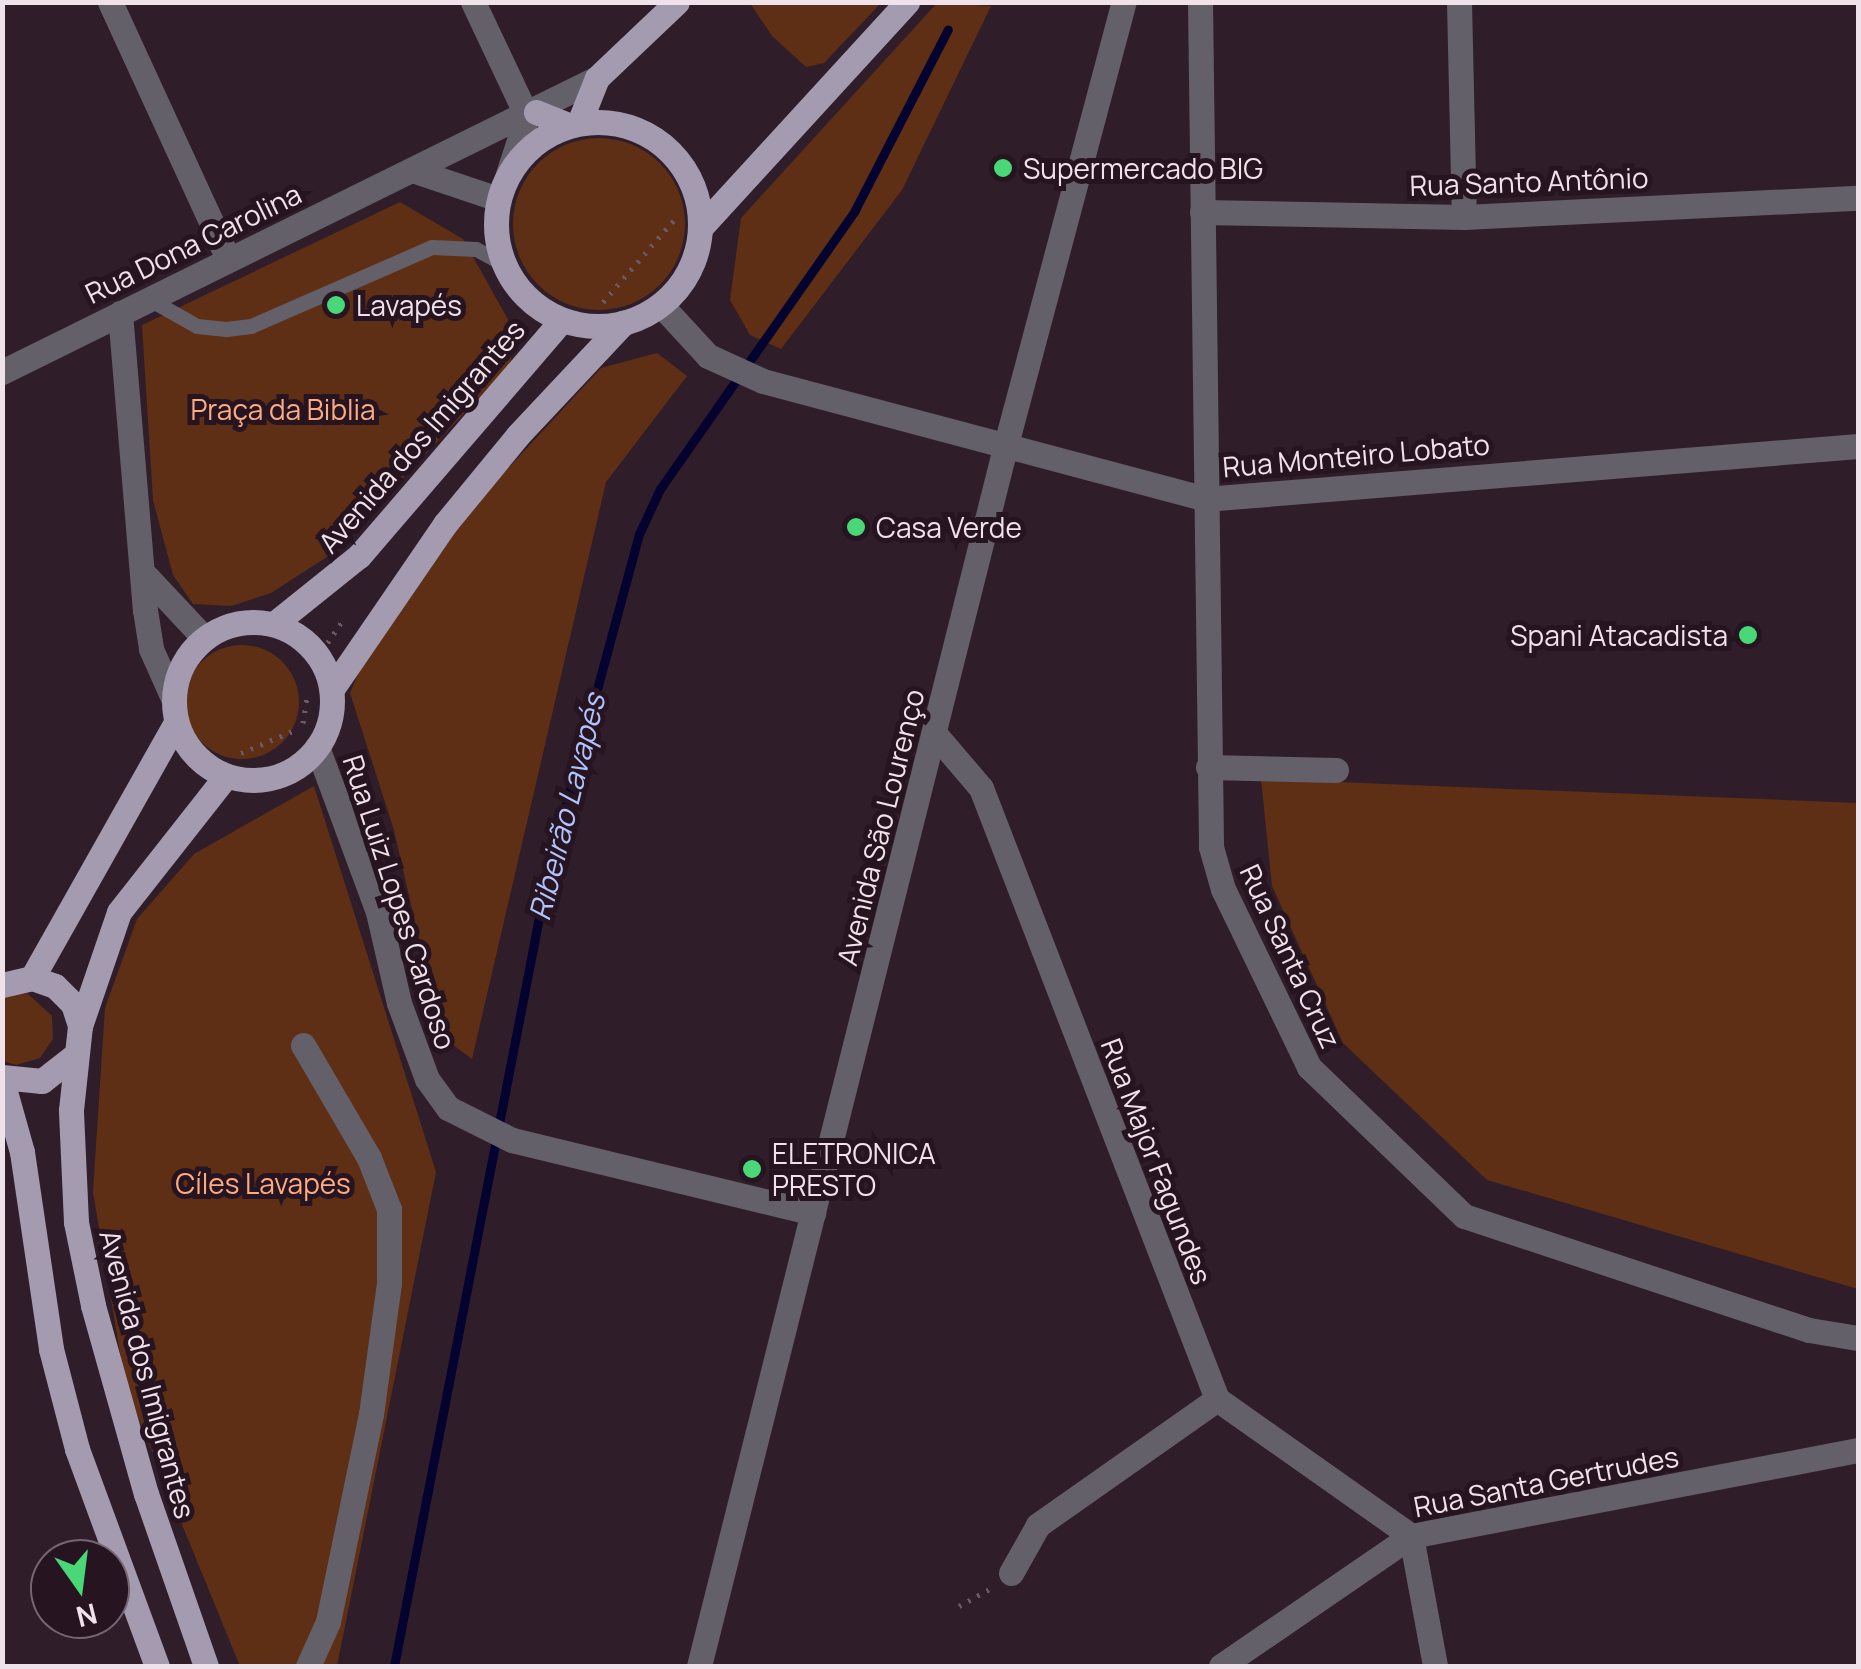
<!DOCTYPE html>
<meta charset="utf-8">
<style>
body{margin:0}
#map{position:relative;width:1861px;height:1669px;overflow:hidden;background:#301d2a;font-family:Manrope,sans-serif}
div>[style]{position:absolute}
.green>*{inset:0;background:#5e2f15}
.round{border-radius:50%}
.stream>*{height:9px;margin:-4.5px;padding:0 4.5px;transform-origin:4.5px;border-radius:4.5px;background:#04022e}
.path>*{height:5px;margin-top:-2.5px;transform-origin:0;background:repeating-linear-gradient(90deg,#6b5a65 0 2.5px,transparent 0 10.5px)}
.service>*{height:15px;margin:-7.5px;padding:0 7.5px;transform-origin:7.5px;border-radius:7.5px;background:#64606a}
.minor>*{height:25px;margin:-12.5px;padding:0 12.5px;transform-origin:12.5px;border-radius:12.5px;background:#64606a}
.tertiary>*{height:25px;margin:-12.5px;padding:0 12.5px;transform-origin:12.5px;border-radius:12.5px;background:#64606a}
.primary>*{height:25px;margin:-12.5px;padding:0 12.5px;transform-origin:12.5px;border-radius:12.5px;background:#a49bb0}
.primary>.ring{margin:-12.5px;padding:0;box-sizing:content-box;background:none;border:25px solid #a49bb0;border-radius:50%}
.dots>*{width:28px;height:28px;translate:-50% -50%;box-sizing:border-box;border:5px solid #261420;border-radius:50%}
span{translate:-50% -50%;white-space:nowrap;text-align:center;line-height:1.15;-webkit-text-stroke:10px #261420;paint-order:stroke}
.poi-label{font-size:28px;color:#efe2ea}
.left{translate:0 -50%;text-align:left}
.right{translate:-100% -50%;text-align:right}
.street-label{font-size:28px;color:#efe2ea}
.park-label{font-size:28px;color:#fdab80}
.water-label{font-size:30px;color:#b1c3fc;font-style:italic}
.frame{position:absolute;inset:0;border:5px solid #efe2ea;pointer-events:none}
.north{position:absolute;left:30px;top:1539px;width:100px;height:100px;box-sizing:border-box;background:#261420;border:2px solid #766671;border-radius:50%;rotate:166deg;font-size:28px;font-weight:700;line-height:40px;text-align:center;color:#efe2ea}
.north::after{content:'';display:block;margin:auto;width:35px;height:45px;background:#49d778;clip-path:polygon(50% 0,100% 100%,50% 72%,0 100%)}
</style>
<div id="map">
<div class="green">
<i style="clip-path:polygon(750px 3px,750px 2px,881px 3px,824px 63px,806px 67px,772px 36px)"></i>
<i style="clip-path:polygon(937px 3px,991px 6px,902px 190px,781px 349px,750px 335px,730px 300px,741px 218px)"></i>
<i class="round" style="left:513px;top:138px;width:172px;height:172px"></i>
<i style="clip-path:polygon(400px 202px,463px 239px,515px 332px,510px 365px,330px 555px,271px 593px,231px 606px,193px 604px,173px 575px,153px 500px,142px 325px)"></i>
<i style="clip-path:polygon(657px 353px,687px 376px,606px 482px,472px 1059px,441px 1036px,394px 830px,350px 693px,392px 594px,601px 368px)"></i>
<i class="round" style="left:185px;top:645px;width:114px;height:114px"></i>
<i style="clip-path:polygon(1261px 779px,1858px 803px,1858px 1289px,1487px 1180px,1343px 1043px,1272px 886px)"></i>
<i style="clip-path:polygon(314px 786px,436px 1172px,337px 1666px,240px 1666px,126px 1388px,93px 1192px,105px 1008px,137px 919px,194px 854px)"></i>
<i style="clip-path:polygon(27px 993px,52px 1016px,53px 1039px,40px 1058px,16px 1065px,3px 1061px,2px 996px)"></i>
</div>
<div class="stream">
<i style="left:394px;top:1666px;width:810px;rotate:-79.04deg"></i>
<i style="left:548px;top:871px;width:349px;rotate:-74.9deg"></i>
<i style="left:639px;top:534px;width:50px;rotate:-65deg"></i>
<i style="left:660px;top:489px;width:340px;rotate:-55deg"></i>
<i style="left:855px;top:210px;width:203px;rotate:-62.8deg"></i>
</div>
<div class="path">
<i style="left:603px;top:302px;width:108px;rotate:-49.1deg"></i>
<i style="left:316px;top:660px;width:48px;rotate:-56deg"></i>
<i style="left:303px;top:723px;width:24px;rotate:-81deg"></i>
<i style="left:241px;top:753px;width:59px;rotate:-23.1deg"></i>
<i style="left:959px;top:1606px;width:37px;rotate:-29deg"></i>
</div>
<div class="service">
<i style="left:149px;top:299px;width:55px;rotate:29.4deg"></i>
<i style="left:197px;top:326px;width:29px;rotate:6deg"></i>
<i style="left:226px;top:329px;width:25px;rotate:-7deg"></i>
<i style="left:251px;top:326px;width:197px;rotate:-23.6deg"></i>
<i style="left:432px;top:247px;width:44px;rotate:2.6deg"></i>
<i style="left:476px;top:249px;width:32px;rotate:28deg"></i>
</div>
<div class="minor">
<i style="left:1459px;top:2px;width:215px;rotate:88.7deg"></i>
<i style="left:1202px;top:212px;width:262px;rotate:1.1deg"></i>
<i style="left:1464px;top:217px;width:394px;rotate:-2.8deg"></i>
<i style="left:661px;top:305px;width:69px;rotate:47.3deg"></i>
<i style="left:708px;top:356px;width:60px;rotate:24.4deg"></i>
<i style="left:763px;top:381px;width:457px;rotate:14.9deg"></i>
<i style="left:1205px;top:499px;width:655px;rotate:-4.64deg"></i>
<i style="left:935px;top:734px;width:71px;rotate:49.6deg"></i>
<i style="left:981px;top:788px;width:655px;rotate:68.88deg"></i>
<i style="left:1217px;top:1399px;width:237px;rotate:35.2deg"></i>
<i style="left:1411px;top:1536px;width:132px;rotate:79.5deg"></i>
<i style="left:317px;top:747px;width:176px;rotate:69.7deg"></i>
<i style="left:378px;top:912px;width:93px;rotate:77deg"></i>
<i style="left:399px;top:1003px;width:81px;rotate:69.8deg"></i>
<i style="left:427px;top:1079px;width:36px;rotate:54deg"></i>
<i style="left:448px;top:1108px;width:72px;rotate:26.6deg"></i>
<i style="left:512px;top:1140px;width:310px;rotate:13.6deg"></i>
<i style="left:1208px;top:767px;width:128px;rotate:1.3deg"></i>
<i style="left:303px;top:1045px;width:131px;rotate:59.7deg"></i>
<i style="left:369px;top:1158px;width:55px;rotate:68.6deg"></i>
<i style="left:389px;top:1209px;width:74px;rotate:90deg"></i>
<i style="left:389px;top:1283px;width:132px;rotate:97.8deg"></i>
<i style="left:371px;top:1414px;width:212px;rotate:101.7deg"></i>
<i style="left:328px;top:1622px;width:48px;rotate:114.4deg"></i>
<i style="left:1011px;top:1573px;width:55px;rotate:-60.6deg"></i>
<i style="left:1038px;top:1525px;width:219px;rotate:-35.1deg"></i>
<i style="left:1221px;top:1666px;width:230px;rotate:-34.4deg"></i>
<i style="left:1411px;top:1536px;width:455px;rotate:-10.9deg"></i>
</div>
<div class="tertiary">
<i style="left:110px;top:2px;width:282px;rotate:65.3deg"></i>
<i style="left:473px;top:2px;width:126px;rotate:64.7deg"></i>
<i style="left:527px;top:116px;width:61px;rotate:108.1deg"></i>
<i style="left:1200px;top:2px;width:845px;rotate:89.25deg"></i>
<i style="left:1211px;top:847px;width:44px;rotate:74.1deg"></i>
<i style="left:1223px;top:889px;width:198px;rotate:64.2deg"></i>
<i style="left:1309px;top:1067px;width:215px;rotate:43.9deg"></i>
<i style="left:1464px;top:1216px;width:363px;rotate:18.3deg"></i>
<i style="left:1809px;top:1330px;width:50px;rotate:9.3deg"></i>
<i style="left:412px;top:170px;width:91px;rotate:18.6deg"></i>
<i style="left:120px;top:313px;width:298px;rotate:85.2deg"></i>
<i style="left:145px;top:610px;width:39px;rotate:81deg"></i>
<i style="left:151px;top:649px;width:54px;rotate:65.8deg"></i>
<i style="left:2px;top:372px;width:664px;rotate:-26.29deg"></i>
<i style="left:147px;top:577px;width:83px;rotate:46.9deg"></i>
<i style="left:699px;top:1666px;width:1256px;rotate:-75.9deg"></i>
<i style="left:1005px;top:448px;width:462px;rotate:-75.1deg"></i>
</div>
<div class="primary">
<i style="left:536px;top:112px;width:35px;rotate:22deg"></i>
<i class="ring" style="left:496px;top:122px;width:179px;height:179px"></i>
<i style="left:579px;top:123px;width:48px;rotate:-68.2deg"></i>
<i style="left:597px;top:78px;width:110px;rotate:-43.5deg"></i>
<i style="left:701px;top:227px;width:305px;rotate:-47.5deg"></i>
<i class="ring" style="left:174px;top:622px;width:133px;height:133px"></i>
<i style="left:274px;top:624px;width:109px;rotate:-38.7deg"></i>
<i style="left:359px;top:556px;width:311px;rotate:-49.3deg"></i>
<i style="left:332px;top:689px;width:200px;rotate:-55.6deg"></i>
<i style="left:445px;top:524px;width:115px;rotate:-50.6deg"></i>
<i style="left:518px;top:435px;width:154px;rotate:-46.8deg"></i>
<i style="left:32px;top:978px;width:24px;rotate:19deg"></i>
<i style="left:55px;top:986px;width:25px;rotate:45deg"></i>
<i style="left:73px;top:1004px;width:23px;rotate:72deg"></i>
<i style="left:2px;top:985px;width:31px;rotate:-13deg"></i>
<i style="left:32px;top:978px;width:294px;rotate:-60.6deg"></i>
<i style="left:2px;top:1077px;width:40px;rotate:5.7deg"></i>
<i style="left:42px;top:1081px;width:41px;rotate:-38deg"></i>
<i style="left:2px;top:1081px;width:74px;rotate:74.3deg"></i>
<i style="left:22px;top:1152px;width:199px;rotate:81.6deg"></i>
<i style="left:51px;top:1349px;width:103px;rotate:75.4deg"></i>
<i style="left:77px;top:1449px;width:231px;rotate:69.8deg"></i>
<i style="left:206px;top:1666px;width:182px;rotate:-109.2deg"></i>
<i style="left:146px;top:1494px;width:196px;rotate:-105.7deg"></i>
<i style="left:93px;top:1305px;width:85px;rotate:-101.6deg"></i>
<i style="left:76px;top:1222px;width:112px;rotate:-92.6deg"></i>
<i style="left:71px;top:1110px;width:84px;rotate:-83.9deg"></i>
<i style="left:80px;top:1026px;width:120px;rotate:-71.1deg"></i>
<i style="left:119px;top:912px;width:173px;rotate:-51.8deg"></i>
</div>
<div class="dots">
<i style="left:1003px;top:168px;background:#49d778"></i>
<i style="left:336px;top:305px;background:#49d778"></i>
<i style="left:856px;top:527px;background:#49d778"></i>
<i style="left:1748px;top:635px;background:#49d778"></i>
<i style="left:752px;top:1169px;background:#49d778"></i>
</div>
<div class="poi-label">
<span class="left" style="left:1023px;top:168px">Supermercado BIG</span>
<span class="left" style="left:356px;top:305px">Lavapés</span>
<span class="left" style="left:876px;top:527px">Casa Verde</span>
<span class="right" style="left:1728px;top:635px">Spani Atacadista</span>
<span class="left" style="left:772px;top:1169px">ELETRONICA<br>PRESTO</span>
</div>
<div class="street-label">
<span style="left:1529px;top:181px;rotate:-2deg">Rua Santo Antônio</span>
<span style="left:193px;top:243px;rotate:-26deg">Rua Dona Carolina</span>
<span style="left:421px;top:436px;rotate:-49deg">Avenida dos Imigrantes</span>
<span style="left:1356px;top:455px;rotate:-5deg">Rua Monteiro Lobato</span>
<span style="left:880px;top:827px;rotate:-76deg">Avenida São Lourenço</span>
<span style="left:400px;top:902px;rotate:72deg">Rua Luiz Lopes Cardoso</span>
<span style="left:1291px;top:956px;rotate:65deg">Rua Santa Cruz</span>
<span style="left:1157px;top:1161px;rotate:69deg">Rua Major Fagundes</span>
<span style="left:148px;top:1374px;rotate:75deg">Avenida dos Imigrantes</span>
<span style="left:1546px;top:1481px;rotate:-11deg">Rua Santa Gertrudes</span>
</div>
<div class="park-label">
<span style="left:283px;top:409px">Praça da Biblia</span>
<span style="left:263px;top:1183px">Cíles Lavapés</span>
</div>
<div class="water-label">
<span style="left:567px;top:807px;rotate:-76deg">Ribeirão Lavapés</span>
</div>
<div class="frame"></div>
<div class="north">N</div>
</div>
